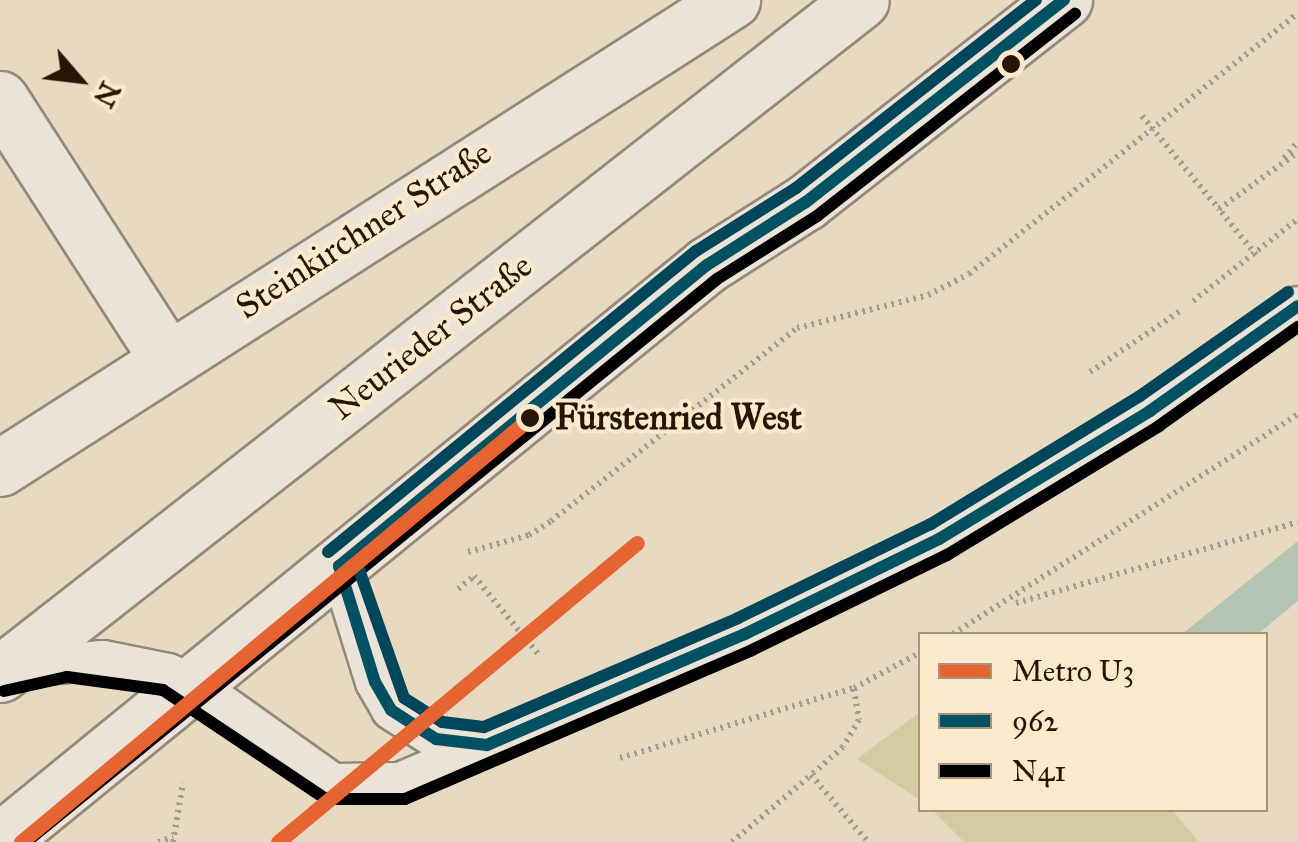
<!DOCTYPE html>
<meta charset="utf-8">
<style>
body{margin:0}
#map{position:relative;width:1298px;height:842px;overflow:hidden;background:#e8d9c1;font-family:"IM FELL Great Primer",serif}
div>[style]{position:absolute}
.green>*{inset:0;background:#d3cba2}
.water>*{inset:0;background:#b4c4b3}
.path>*{height:6px;margin-top:-3px;transform-origin:0;background:repeating-linear-gradient(90deg,#a59d92 0 2.5px,transparent 0 7.5px)}
.roads{filter:drop-shadow(2px 0 #938879) drop-shadow(-2px 0 #938879) drop-shadow(0 2px #938879) drop-shadow(0 -2px #938879)}
.lane>*{height:38px;margin:-19px;padding:0 19px;transform-origin:19px;border-radius:19px;background:#ebe3d7}
.street>*{height:55px;margin:-27.5px;padding:0 27.5px;transform-origin:27.5px;border-radius:27.5px;background:#ebe3d7}
.secondary>*{height:55px;margin:-27.5px;padding:0 27.5px;transform-origin:27.5px;border-radius:27.5px;background:#ebe3d7}
.bus-1>*{height:12px;margin:-6px;padding:0 6px;transform-origin:6px;border-radius:6px;background:#005262}
.bus-2>*{height:12px;margin:-6px;padding:0 6px;transform-origin:6px;border-radius:6px;background:#000}
.bus-3>*{height:12px;margin:-6px;padding:0 6px;transform-origin:6px;border-radius:6px;background:#00465a}
.metro-1>*{height:15px;margin:-7.5px;padding:0 7.5px;transform-origin:7.5px;border-radius:7.5px;background:#e66432}
.dots>*{width:28px;height:28px;translate:-50% -50%;box-sizing:border-box;border:5px solid #fbe9cc;border-radius:50%}
span{translate:-50% -50%;white-space:nowrap;text-align:center;line-height:1.15;-webkit-text-stroke:8px #fbe9cc;paint-order:stroke}
.street-label{font-size:35px;color:#271506}
.stop-label{font-size:35px;color:#271506;font-weight:700}
.left{translate:0 -50%;text-align:left}
.legend{position:absolute;left:918px;top:632px;width:350px;height:180px;box-sizing:border-box;background:#fbe9cc;border:2px solid #a6947d;margin:0;padding:12px 18px;list-style:none;font-size:30px;color:#271506}
.legend li{display:flex;align-items:center;gap:20px;height:50px}
.legend b{width:50px;border:2px solid #a6947d}
.north{position:absolute;left:30px;top:30px;width:100px;height:100px;-webkit-text-stroke:8px #fbe9cc;paint-order:stroke;rotate:118deg;font-size:28px;font-weight:700;line-height:40px;text-align:center;color:#271506}
.north::after{content:'';display:block;margin:auto;width:35px;height:45px;background:#271506;clip-path:polygon(50% 0,100% 100%,50% 72%,0 100%)}
</style>
<div id="map">
<div class="green">
<i style="clip-path:polygon(920px 712px,920px 800px,857px 759px)"></i>
<i style="clip-path:polygon(932px 810px,1172px 810px,1199px 842px,964px 842px)"></i>
</div>
<div class="water">
<i style="clip-path:polygon(1298px 541px,1298px 601px,1258px 634px,1182px 634px)"></i>
</div>
<div class="path">
<i style="left:1142px;top:116px;width:121px;rotate:50.4deg"></i>
<i style="left:1284px;top:158px;width:21px;rotate:-49deg"></i>
<i style="left:1256px;top:255px;width:59px;rotate:-128.8deg"></i>
<i style="left:1219px;top:209px;width:97px;rotate:-35.8deg"></i>
<i style="left:1193px;top:301px;width:133px;rotate:-38deg"></i>
<i style="left:1090px;top:372px;width:112px;rotate:-34.1deg"></i>
<i style="left:468px;top:552px;width:63px;rotate:-15.6deg"></i>
<i style="left:529px;top:535px;width:26px;rotate:-32deg"></i>
<i style="left:551px;top:521px;width:313px;rotate:-38.1deg"></i>
<i style="left:797px;top:328px;width:135px;rotate:-14.1deg"></i>
<i style="left:928px;top:295px;width:46px;rotate:-27.1deg"></i>
<i style="left:969px;top:274px;width:420px;rotate:-38.4deg"></i>
<i style="left:458px;top:589px;width:21px;rotate:-39deg"></i>
<i style="left:474px;top:576px;width:104px;rotate:50.5deg"></i>
<i style="left:1016px;top:603px;width:293px;rotate:-16deg"></i>
<i style="left:953px;top:634px;width:409px;rotate:-32.5deg"></i>
<i style="left:854px;top:689px;width:31px;rotate:81deg"></i>
<i style="left:859px;top:720px;width:31px;rotate:121deg"></i>
<i style="left:843px;top:747px;width:43px;rotate:138.8deg"></i>
<i style="left:811px;top:775px;width:88px;rotate:49.6deg"></i>
<i style="left:620px;top:758px;width:244px;rotate:-16.7deg"></i>
<i style="left:854px;top:688px;width:76px;rotate:-28.2deg"></i>
<i style="left:158px;top:842px;width:16px;rotate:-18deg"></i>
<i style="left:173px;top:842px;width:60px;rotate:-80.4deg"></i>
<i style="left:732px;top:842px;width:104px;rotate:-40.3deg"></i>
</div>
<div class="roads">
<div class="lane">
<i style="left:339px;top:566px;width:121px;rotate:72.8deg"></i>
<i style="left:375px;top:682px;width:32px;rotate:60deg"></i>
<i style="left:391px;top:710px;width:54px;rotate:32.8deg"></i>
<i style="left:436px;top:739px;width:48px;rotate:7.1deg"></i>
<i style="left:13px;top:668px;width:90px;rotate:-5.1deg"></i>
<i style="left:103px;top:660px;width:66px;rotate:11.3deg"></i>
<i style="left:168px;top:673px;width:28px;rotate:23deg"></i>
<i style="left:194px;top:684px;width:171px;rotate:35.5deg"></i>
<i style="left:333px;top:783px;width:67px;rotate:-0.9deg"></i>
<i style="left:400px;top:782px;width:375px;rotate:-23.2deg"></i>
<i style="left:745px;top:634px;width:216px;rotate:-26.1deg"></i>
<i style="left:939px;top:539px;width:247px;rotate:-31.2deg"></i>
<i style="left:1150px;top:411px;width:181px;rotate:-35.4deg"></i>
</div>
<div class="street">
<i style="left:0;top:99px;width:307px;rotate:57.2deg"></i>
<i style="left:0;top:468px;width:869px;rotate:-32.59deg"></i>
</div>
<div class="secondary">
<i style="left:0;top:674px;width:1093px;rotate:-38.05deg"></i>
<i style="left:0;top:841px;width:912px;rotate:-39.17deg"></i>
<i style="left:707px;top:265px;width:117px;rotate:-32.5deg"></i>
<i style="left:806px;top:202px;width:328px;rotate:-38.1deg"></i>
</div>
</div>
<div class="bus-1">
<i style="left:339px;top:566px;width:121px;rotate:72.8deg"></i>
<i style="left:375px;top:682px;width:32px;rotate:60deg"></i>
<i style="left:391px;top:710px;width:54px;rotate:32.8deg"></i>
<i style="left:436px;top:739px;width:51px;rotate:6.7deg"></i>
<i style="left:487px;top:745px;width:281px;rotate:-23.3deg"></i>
<i style="left:745px;top:634px;width:216px;rotate:-26.1deg"></i>
<i style="left:939px;top:539px;width:247px;rotate:-31.2deg"></i>
<i style="left:1150px;top:411px;width:181px;rotate:-35.4deg"></i>
<i style="left:339px;top:566px;width:475px;rotate:-39.3deg"></i>
<i style="left:707px;top:265px;width:117px;rotate:-32.5deg"></i>
<i style="left:806px;top:202px;width:328px;rotate:-38.1deg"></i>
</div>
<div class="bus-2">
<i style="left:4px;top:691px;width:65px;rotate:-12.5deg"></i>
<i style="left:67px;top:677px;width:97px;rotate:7.7deg"></i>
<i style="left:163px;top:690px;width:196px;rotate:33.8deg"></i>
<i style="left:326px;top:799px;width:79px"></i>
<i style="left:405px;top:799px;width:378px;rotate:-23.2deg"></i>
<i style="left:752px;top:650px;width:217px;rotate:-26deg"></i>
<i style="left:947px;top:555px;width:248px;rotate:-31.3deg"></i>
<i style="left:1159px;top:426px;width:171px;rotate:-35.5deg"></i>
<i style="left:26px;top:842px;width:891px;rotate:-39.17deg"></i>
<i style="left:717px;top:279px;width:118px;rotate:-32.2deg"></i>
<i style="left:817px;top:216px;width:328px;rotate:-38.1deg"></i>
</div>
<div class="bus-3">
<i style="left:328px;top:552px;width:475px;rotate:-39.3deg"></i>
<i style="left:696px;top:251px;width:118px;rotate:-32.2deg"></i>
<i style="left:796px;top:188px;width:305px;rotate:-38.1deg"></i>
<i style="left:356px;top:561px;width:145px;rotate:70.7deg"></i>
<i style="left:404px;top:698px;width:45px;rotate:32.3deg"></i>
<i style="left:442px;top:722px;width:42px;rotate:6.8deg"></i>
<i style="left:484px;top:727px;width:276px;rotate:-23.2deg"></i>
<i style="left:738px;top:618px;width:215px;rotate:-26deg"></i>
<i style="left:931px;top:524px;width:245px;rotate:-31.5deg"></i>
<i style="left:1140px;top:396px;width:181px;rotate:-35.1deg"></i>
</div>
<div class="metro-1">
<i style="left:21px;top:842px;width:662px;rotate:-39.79deg"></i>
<i style="left:278px;top:842px;width:467px;rotate:-39.8deg"></i>
</div>
<div class="dots">
<i style="left:1011px;top:64px;background:#271506"></i>
<i style="left:530px;top:418px;background:#271506"></i>
</div>
<div class="street-label">
<span style="left:364px;top:230px;rotate:-33deg">Steinkirchner Straße</span>
<span style="left:431px;top:337px;rotate:-38deg">Neurieder Straße</span>
</div>
<div class="stop-label">
<span class="left" style="left:555px;top:418px">Fürstenried West</span>
</div>
<ul class="legend">
<li><b style="height:12px;background:#e66432"></b>Metro U3</li>
<li><b style="height:12px;background:#005262"></b>962</li>
<li><b style="height:12px;background:#000"></b>N41</li>
</ul>
<div class="north">N</div>
</div>
